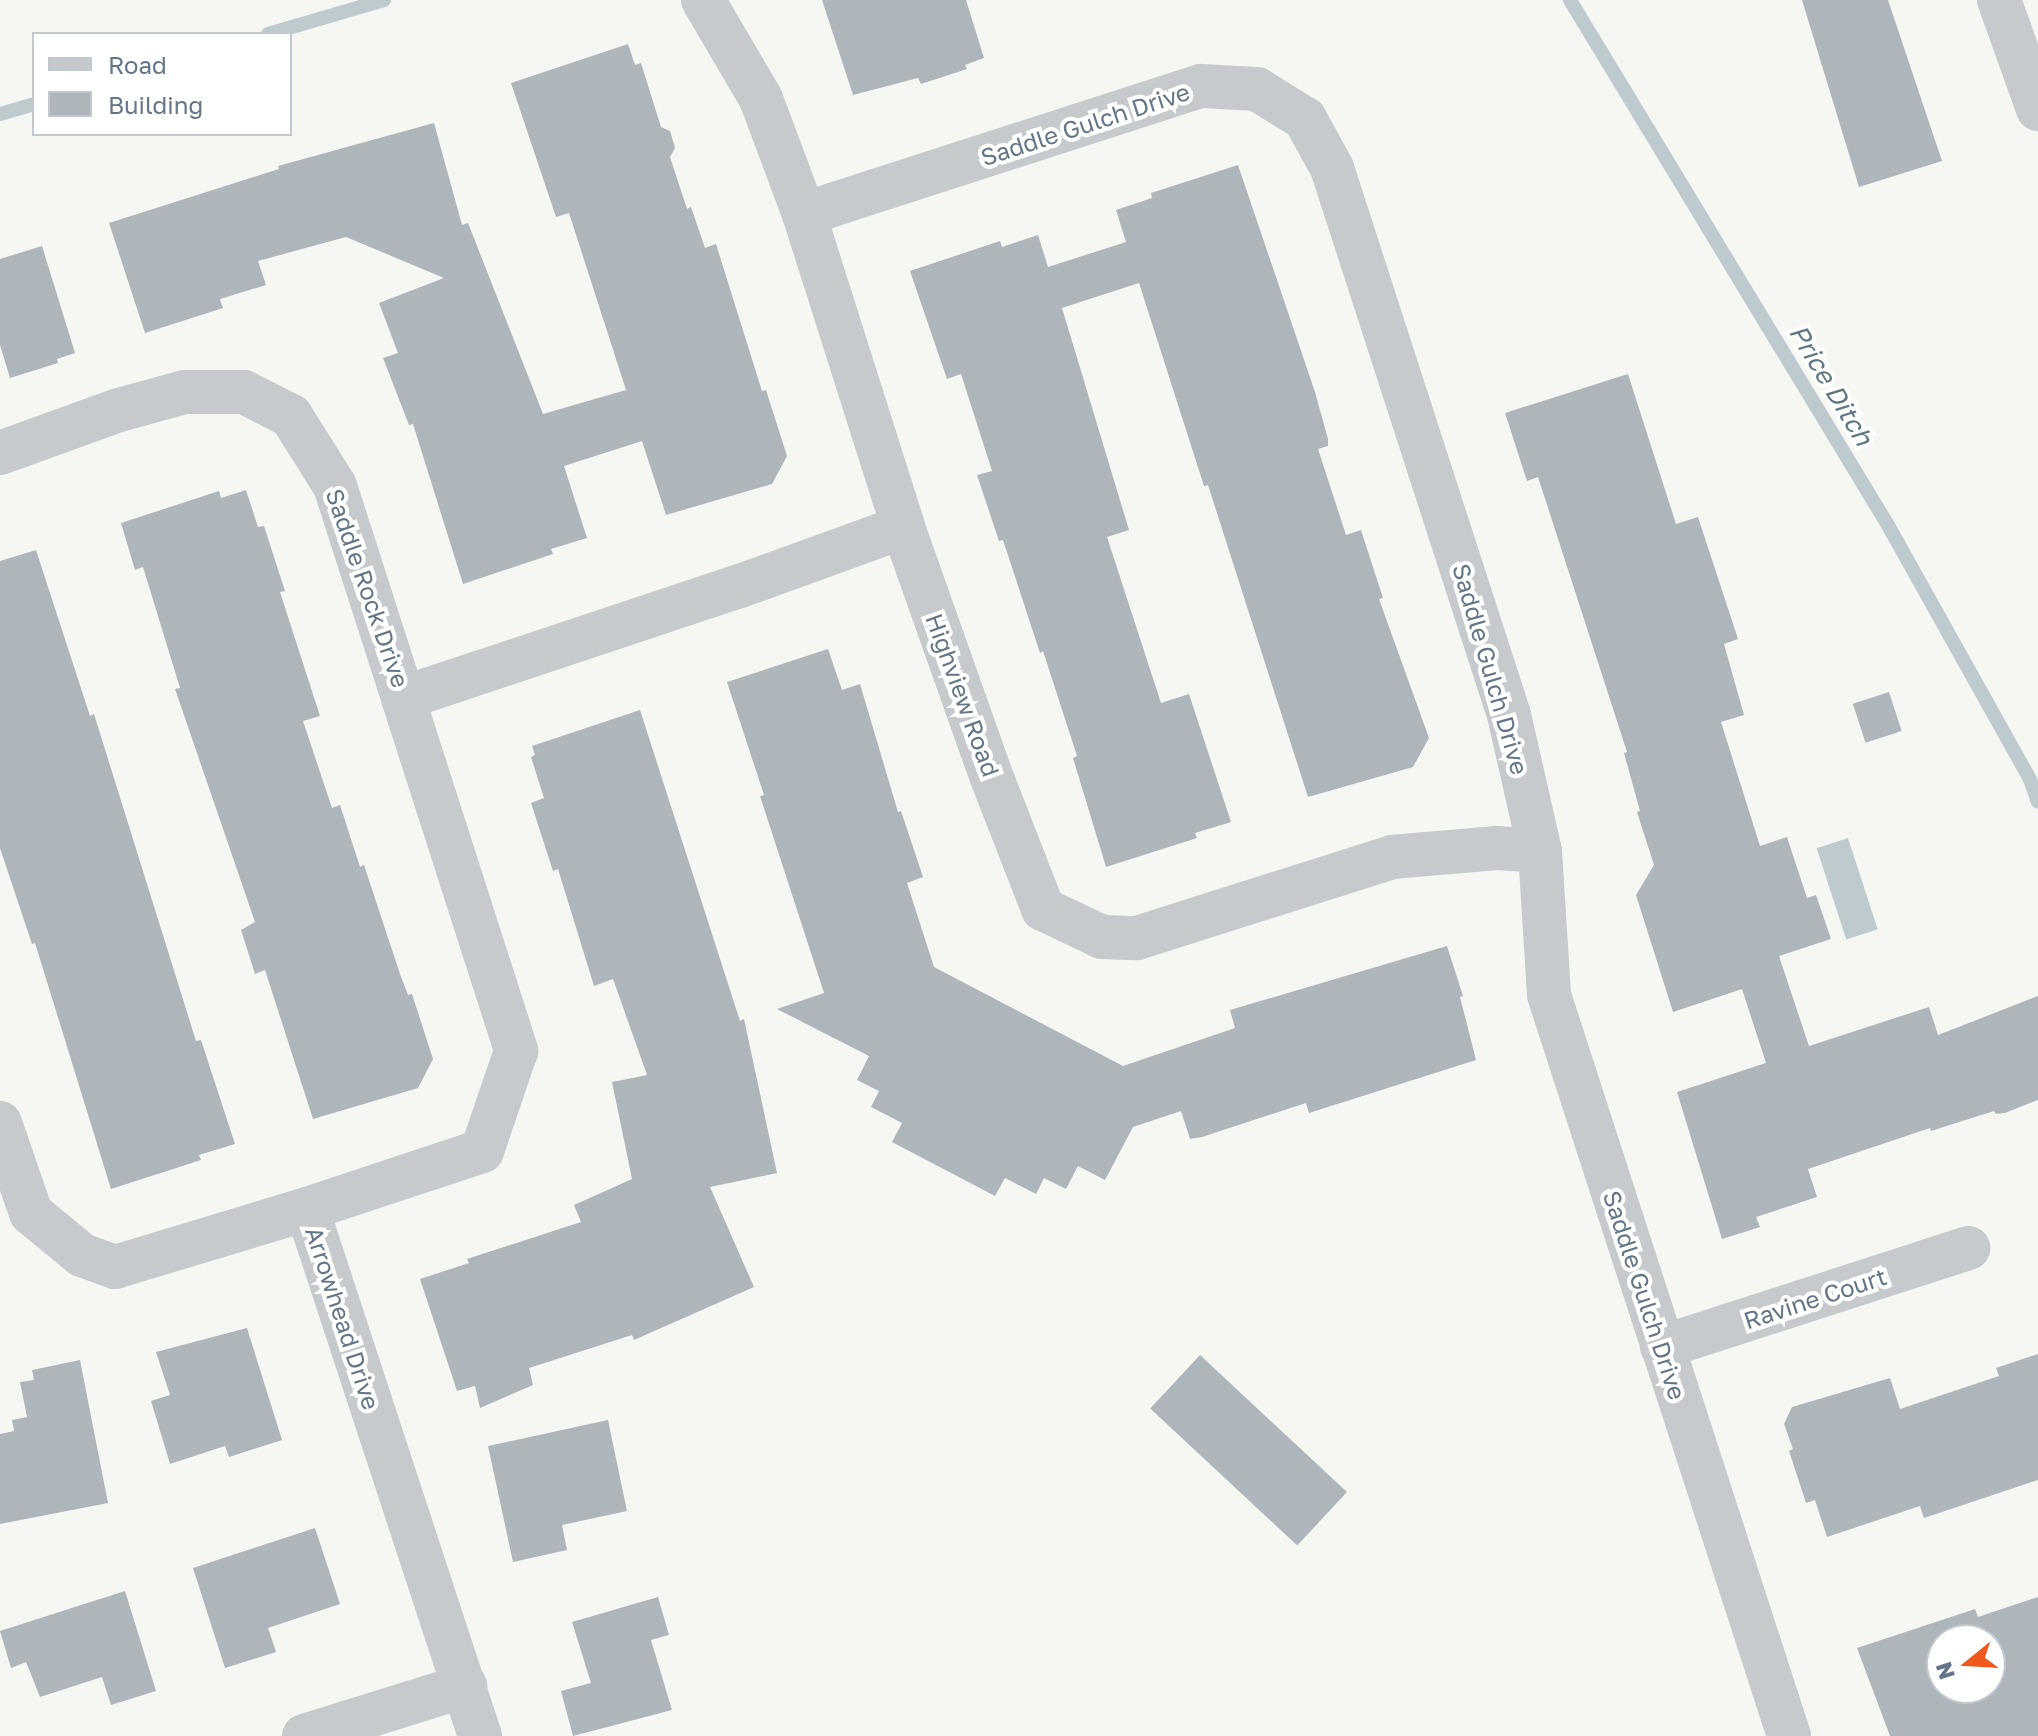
<!DOCTYPE html>
<style>
body{margin:0}
#map{position:relative;width:2038px;height:1736px;overflow:hidden;background:#f6f7f3;font-family:"Golos Text",sans-serif}
div>[style]{position:absolute}
.water>*{inset:0;background:#bfcacf;transform-origin:0 0}
.stream>*{height:14px;margin:-7px;padding:0 7px;transform-origin:7px;border-radius:7px;background:#bfcacf}
.building>*{inset:0;background:#aeb5bb;transform-origin:0 0}
.street>*{height:44px;margin:-22px;padding:0 22px;transform-origin:22px;border-radius:22px;background:#c6cacd}
span{translate:-50% -50%;white-space:nowrap;text-align:center;line-height:1.15;-webkit-text-stroke:8px #fff;paint-order:stroke}
.street-label{font-size:24px;color:#637586}
.water-label{font-size:26px;color:#5f7783;font-style:italic}
.legend{position:absolute;left:32px;top:32px;width:260px;height:104px;box-sizing:border-box;background:#fff;border:2px solid #c1c8cf;margin:0;padding:10px 14px;list-style:none;font-size:24px;color:#637586}
.legend li{display:flex;align-items:center;gap:16px;height:40px}
.legend b{width:40px;border:2px solid #c1c8cf}
.north{position:absolute;left:1926px;top:1624px;width:80px;height:80px;box-sizing:border-box;background:#fff;border:2px solid #c1c8cf;border-radius:50%;rotate:252deg;font-size:22px;font-weight:700;line-height:32px;text-align:center;color:#637586}
.north::after{content:'';display:block;margin:auto;width:28px;height:36px;background:#ef591b;clip-path:polygon(50% 0,100% 100%,50% 72%,0 100%)}
</style>
<div id="map">
<div class="water">
<i style="left:1848px;top:838px;width:96px;height:33px;rotate:72deg"></i>
</div>
<div class="stream">
<i style="left:1570px;top:0;width:616px;rotate:58.81deg"></i>
<i style="left:1889px;top:527px;width:289px;rotate:60.8deg"></i>
<i style="left:2030px;top:779px;width:24px;rotate:71deg"></i>
<i style="left:268px;top:34px;width:121px;rotate:-16.3deg"></i>
<i style="left:0;top:114px;width:35px;rotate:-16deg"></i>
</div>
<div class="building">
<i style="clip-path:polygon(822px 0,966px 0,984px 58px,965px 65px,967px 69px,921px 84px,918px 78px,853px 95px)"></i>
<i style="clip-path:polygon(1802px 0,1888px 0,1942px 161px,1859px 187px)"></i>
<i style="clip-path:polygon(628px 44px,635px 65px,641px 63px,661px 127px,670px 131px,675px 148px,670px 157px,687px 209px,691px 207px,705px 248px,716px 244px,762px 391px,766px 390px,787px 456px,772px 484px,666px 515px,642px 441px,564px 466px,587px 538px,551px 549px,553px 554px,463px 584px,413px 424px,409px 425px,383px 358px,398px 353px,379px 303px,444px 278px,346px 237px,258px 261px,266px 285px,220px 299px,223px 308px,145px 333px,109px 223px,279px 169px,278px 166px,434px 123px,462px 225px,468px 223px,543px 414px,626px 390px,569px 213px,556px 217px,511px 83px)"></i>
<i style="clip-path:polygon(1238px 165px,1315px 392px,1328px 439px,1328px 446px,1318px 449px,1346px 535px,1361px 530px,1383px 598px,1379px 599px,1429px 738px,1413px 767px,1308px 797px,1208px 485px,1204px 486px,1139px 283px,1062px 308px,1129px 530px,1107px 537px,1161px 703px,1189px 694px,1231px 822px,1195px 833px,1197px 838px,1106px 867px,1073px 758px,1077px 756px,1043px 651px,1040px 653px,1003px 540px,999px 541px,977px 475px,992px 471px,961px 374px,947px 379px,910px 271px,1000px 241px,1002px 247px,1038px 235px,1048px 267px,1126px 242px,1116px 210px,1152px 198px,1151px 193px)"></i>
<i style="clip-path:polygon(42px 246px,75px 353px,57px 359px,58px 363px,10px 378px,0 345px,0 259px)"></i>
<i style="clip-path:polygon(1628px 374px,1676px 524px,1698px 517px,1738px 639px,1724px 644px,1744px 715px,1721px 722px,1760px 846px,1787px 837px,1807px 898px,1816px 895px,1831px 939px,1779px 956px,1809px 1046px,1929px 1007px,1938px 1035px,2038px 996px,2038px 1100px,2005px 1113px,1996px 1114px,1994px 1111px,1931px 1131px,1930px 1128px,1808px 1169px,1817px 1197px,1756px 1217px,1760px 1227px,1722px 1239px,1677px 1092px,1766px 1063px,1742px 989px,1673px 1012px,1636px 895px,1654px 865px,1637px 812px,1640px 811px,1624px 753px,1627px 752px,1538px 477px,1527px 481px,1505px 413px)"></i>
<i style="clip-path:polygon(246px 490px,258px 527px,264px 526px,285px 591px,280px 592px,320px 716px,303px 721px,332px 808px,340px 805px,360px 867px,364px 865px,400px 974px,408px 995px,412px 994px,433px 1059px,418px 1088px,313px 1119px,265px 970px,255px 974px,241px 930px,255px 922px,175px 689px,180px 688px,143px 567px,135px 570px,121px 523px,219px 491px,221px 498px)"></i>
<i style="clip-path:polygon(36px 550px,90px 716px,94px 714px,196px 1041px,201px 1040px,235px 1144px,199px 1155px,201px 1160px,111px 1189px,35px 943px,32px 944px,0 848px,0 561px)"></i>
<i style="clip-path:polygon(828px 649px,842px 690px,860px 684px,898px 812px,901px 811px,923px 877px,907px 883px,934px 967px,1123px 1066px,1235px 1028px,1230px 1010px,1447px 946px,1463px 996px,1460px 997px,1476px 1060px,1309px 1113px,1306px 1103px,1202px 1137px,1190px 1139px,1181px 1111px,1133px 1127px,1105px 1180px,1078px 1166px,1066px 1189px,1044px 1178px,1036px 1194px,1005px 1178px,995px 1196px,892px 1142px,902px 1123px,871px 1107px,879px 1091px,857px 1080px,869px 1056px,777px 1009px,824px 993px,760px 796px,764px 795px,727px 682px)"></i>
<i style="left:1889px;top:692px;width:41px;height:38px;rotate:72deg"></i>
<i style="clip-path:polygon(640px 710px,740px 1021px,744px 1019px,777px 1173px,710px 1187px,754px 1287px,634px 1340px,632px 1335px,529px 1368px,533px 1385px,480px 1408px,475px 1386px,457px 1391px,420px 1279px,469px 1263px,467px 1259px,581px 1222px,574px 1205px,632px 1179px,612px 1082px,647px 1075px,613px 979px,594px 986px,558px 869px,553px 871px,531px 803px,544px 798px,531px 757px,535px 755px,532px 746px)"></i>
<i style="clip-path:polygon(247px 1328px,282px 1440px,229px 1457px,225px 1446px,170px 1464px,151px 1401px,170px 1395px,156px 1352px)"></i>
<i style="clip-path:polygon(2038px 1354px,2038px 1480px,1924px 1518px,1920px 1506px,1827px 1537px,1815px 1500px,1806px 1503px,1789px 1451px,1793px 1449px,1784px 1424px,1792px 1407px,1890px 1378px,1900px 1409px,1999px 1376px,1996px 1368px)"></i>
<i style="left:1200px;top:1355px;width:201px;height:73px;rotate:43deg"></i>
<i style="clip-path:polygon(80px 1360px,108px 1503px,0 1524px,0 1434px,14px 1431px,12px 1420px,27px 1417px,20px 1382px,34px 1380px,32px 1370px)"></i>
<i style="clip-path:polygon(608px 1420px,627px 1511px,562px 1525px,567px 1550px,513px 1562px,488px 1446px)"></i>
<i style="clip-path:polygon(315px 1528px,340px 1604px,268px 1628px,276px 1652px,225px 1668px,193px 1568px)"></i>
<i style="clip-path:polygon(125px 1591px,156px 1691px,111px 1705px,102px 1677px,40px 1697px,26px 1662px,11px 1668px,0 1631px)"></i>
<i style="clip-path:polygon(658px 1597px,669px 1635px,651px 1640px,672px 1710px,573px 1736px,561px 1691px,591px 1683px,572px 1622px)"></i>
<i style="clip-path:polygon(evenodd,2038px 1597px,2038px 1736px,1890px 1736px,1857px 1648px,1975px 1609px,1978px 1617px,2038px 1597px,1942px 1640px,1990px 1640px,1990px 1688px,1942px 1688px,1942px 1640px)"></i>
</div>
<div class="street">
<i style="left:703px;top:0;width:115px;rotate:59.6deg"></i>
<i style="left:761px;top:99px;width:123px;rotate:69.5deg"></i>
<i style="left:804px;top:214px;width:328px;rotate:72.4deg"></i>
<i style="left:903px;top:527px;width:266px;rotate:70.5deg"></i>
<i style="left:992px;top:778px;width:141px;rotate:68.7deg"></i>
<i style="left:1043px;top:909px;width:65px;rotate:25.4deg"></i>
<i style="left:1102px;top:937px;width:35px;rotate:2deg"></i>
<i style="left:1137px;top:938px;width:268px;rotate:-17.6deg"></i>
<i style="left:1392px;top:857px;width:105px;rotate:-4.9deg"></i>
<i style="left:1497px;top:848px;width:43px;rotate:4deg"></i>
<i style="left:1999px;top:0;width:116px;rotate:70.3deg"></i>
<i style="left:804px;top:214px;width:417px;rotate:-17.9deg"></i>
<i style="left:1201px;top:86px;width:56px;rotate:3.1deg"></i>
<i style="left:1257px;top:89px;width:57px;rotate:32deg"></i>
<i style="left:1305px;top:119px;width:56px;rotate:61.1deg"></i>
<i style="left:1332px;top:168px;width:575px;rotate:72.07deg"></i>
<i style="left:1509px;top:715px;width:139px;rotate:77.2deg"></i>
<i style="left:1540px;top:851px;width:144px;rotate:86.4deg"></i>
<i style="left:1549px;top:995px;width:779px;rotate:72.05deg"></i>
<i style="left:0;top:453px;width:127px;rotate:-19.9deg"></i>
<i style="left:119px;top:410px;width:68px;rotate:-15.3deg"></i>
<i style="left:185px;top:392px;width:59px"></i>
<i style="left:244px;top:392px;width:53px;rotate:27.1deg"></i>
<i style="left:291px;top:416px;width:83px;rotate:57.8deg"></i>
<i style="left:335px;top:486px;width:223px;rotate:72.2deg"></i>
<i style="left:403px;top:698px;width:355px;rotate:-18.4deg"></i>
<i style="left:740px;top:586px;width:173px;rotate:-19.9deg"></i>
<i style="left:403px;top:698px;width:371px;rotate:72.2deg"></i>
<i style="left:516px;top:1051px;width:106px;rotate:108.8deg"></i>
<i style="left:482px;top:1151px;width:184px;rotate:161.7deg"></i>
<i style="left:307px;top:1209px;width:555px;rotate:71.83deg"></i>
<i style="left:0;top:1123px;width:95px;rotate:71deg"></i>
<i style="left:31px;top:1213px;width:66px;rotate:39.5deg"></i>
<i style="left:82px;top:1255px;width:35px;rotate:20deg"></i>
<i style="left:115px;top:1267px;width:201px;rotate:-16.8deg"></i>
<i style="left:1662px;top:1347px;width:322px;rotate:-17.9deg"></i>
<i style="left:304px;top:1736px;width:169px;rotate:-17.3deg"></i>
</div>
<div class="street-label">
<span style="left:1085px;top:124px;rotate:-18deg">Saddle Gulch Drive</span>
<span style="left:368px;top:588px;rotate:71deg">Saddle Rock Drive</span>
<span style="left:1491px;top:669px;rotate:74deg">Saddle Gulch Drive</span>
<span style="left:963px;top:695px;rotate:70deg">Highview Road</span>
<span style="left:1645px;top:1295px;rotate:72deg">Saddle Gulch Drive</span>
<span style="left:1815px;top:1298px;rotate:-18deg">Ravine Court</span>
<span style="left:343px;top:1318px;rotate:72deg">Arrowhead Drive</span>
</div>
<div class="water-label">
<span style="left:1831px;top:385px;rotate:59deg">Price Ditch</span>
</div>
<ul class="legend">
<li><b style="height:10px;background:#c6cacd"></b>Road</li>
<li><b style="height:22px;background:#aeb5bb"></b>Building</li>
</ul>
<div class="north">N</div>
</div>
